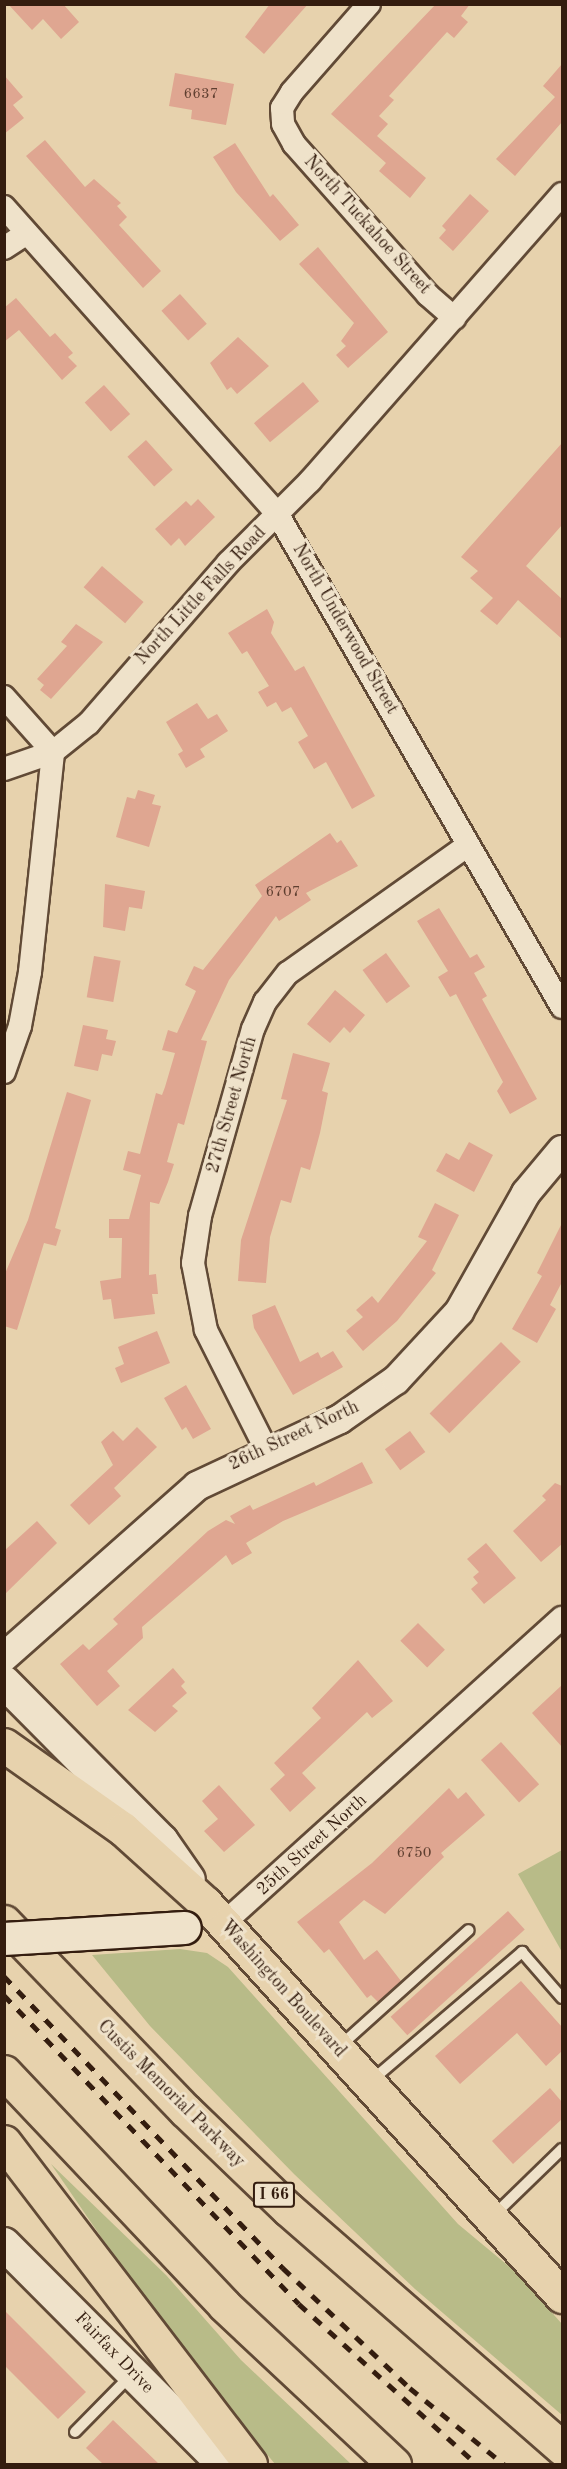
<!DOCTYPE html>
<style>
body{margin:0}
#map{position:relative;width:567px;height:2469px;overflow:hidden;background:#e7d2ad;font-family:"Old Standard TT",serif}
div>[style]{position:absolute}
.green>*{inset:0;background:#b8bb88}
.building>*{inset:0;background:#dfa691;transform-origin:0 0}
.roads{filter:drop-shadow(2px 0 #614a36) drop-shadow(-2px 0 #614a36) drop-shadow(0 2px #614a36) drop-shadow(0 -2px #614a36)}
.service>*{height:10px;margin:-5px;padding:0 5px;transform-origin:5px;border-radius:5px;background:#efe2ca}
.minor>*{height:22px;margin:-11px;padding:0 11px;transform-origin:11px;border-radius:11px;background:#efe2ca}
.tertiary>*{height:28px;margin:-14px;padding:0 14px;transform-origin:14px;border-radius:14px;background:#efe2ca}
.secondary>*{height:32px;margin:-16px;padding:0 16px;transform-origin:16px;border-radius:16px;background:#efe2ca}
.primary>*{height:33px;margin:-16.5px;padding:0 16.5px;transform-origin:16.5px;border-radius:16.5px;background:#e7d2ad}
.motorway>*{height:33px;margin:-16.5px;padding:0 16.5px;transform-origin:16.5px;border-radius:16.5px;background:#e7d2ad}
.rail>*{height:4.5px;margin-top:-2.25px;transform-origin:0;background:repeating-linear-gradient(90deg,#341d0f 0 10px,transparent 0 20px)}
.bridges{filter:drop-shadow(2px 0 #341d0f) drop-shadow(-2px 0 #341d0f) drop-shadow(0 2px #341d0f) drop-shadow(0 -2px #341d0f)}
.secondary-bridge>*{height:32px;margin:-16px;padding:0 16px;transform-origin:16px;border-radius:16px;background:#efe2ca}
span{translate:-50% -50%;white-space:nowrap;text-align:center;line-height:1.15;-webkit-text-stroke:6px #efe2ca;paint-order:stroke}
.number-label{font-size:15px;color:#5f3f30}
.number-label span{-webkit-text-stroke-width:0}
.shield-label span{padding:2px 4px;background:#efe2ca;border:2px solid;border-radius:4px;-webkit-text-stroke-width:0}
.shield-label{font-size:16px;color:#341d0f;font-weight:700}
.street-label{font-size:18px;color:#341d0f}
.frame{position:absolute;inset:0;border:6px solid #341d0f;pointer-events:none}
</style>
<div id="map">
<div class="green">
<i style="clip-path:polygon(562px 1850px,562px 1952px,518px 1874px)"></i>
<i style="clip-path:polygon(180px 1949px,207px 1953px,228px 1967px,458px 2224px,517px 2273px,562px 2324px,562px 2415px,415px 2289px,294px 2174px,150px 2026px,92px 1955px)"></i>
<i style="clip-path:polygon(51px 2164px,166px 2275px,241px 2360px,351px 2464px,275px 2464px,171px 2339px)"></i>
</div>
<div class="building">
<i style="clip-path:polygon(8px 4px,63px 4px,79px 22px,61px 39px,43px 19px,32px 30px)"></i>
<i style="clip-path:polygon(270px 4px,308px 4px,264px 54px,245px 37px)"></i>
<i style="clip-path:polygon(436px 4px,470px 4px,461px 16px,468px 22px,454px 38px,447px 32px,389px 96px,394px 100px,379px 116px,388px 124px,377px 136px,426px 178px,410px 198px,379px 171px,386px 163px,331px 114px)"></i>
<i style="clip-path:polygon(562px 64px,562px 122px,515px 176px,496px 159px,555px 97px,543px 86px)"></i>
<i style="clip-path:polygon(175px 73px,234px 84px,226px 125px,191px 119px,192px 110px,169px 106px)"></i>
<i style="clip-path:polygon(4px 75px,23px 97px,13px 105px,24px 118px,4px 134px)"></i>
<i style="clip-path:polygon(45px 140px,85px 187px,94px 179px,121px 203px,117px 206px,127px 217px,119px 225px,161px 271px,143px 288px,26px 156px)"></i>
<i style="clip-path:polygon(235px 143px,270px 197px,273px 194px,299px 225px,280px 241px,236px 192px,213px 157px)"></i>
<i style="clip-path:polygon(470px 194px,489px 211px,453px 251px,439px 238px,446px 230px,442px 226px)"></i>
<i style="clip-path:polygon(318px 247px,388px 332px,348px 368px,336px 355px,346px 346px,341px 341px,354px 323px,299px 264px)"></i>
<i style="left:180px;top:294px;width:40px;height:25px;rotate:48deg"></i>
<i style="clip-path:polygon(16px 298px,50px 337px,55px 333px,73px 353px,68px 357px,77px 366px,62px 380px,19px 330px,4px 342px,4px 308px)"></i>
<i style="clip-path:polygon(238px 337px,269px 366px,237px 394px,231px 387px,227px 390px,210px 363px)"></i>
<i style="left:303px;top:382px;width:25px;height:64px;rotate:50deg"></i>
<i style="left:104px;top:385px;width:39px;height:26px;rotate:48deg"></i>
<i style="left:146px;top:440px;width:40px;height:25px;rotate:48deg"></i>
<i style="clip-path:polygon(562px 443px,562px 525px,526px 566px,562px 599px,562px 639px,518px 600px,497px 625px,480px 611px,493px 598px,470px 578px,478px 571px,461px 557px)"></i>
<i style="clip-path:polygon(198px 499px,215px 517px,185px 546px,179px 538px,171px 546px,155px 529px,186px 501px,191px 506px)"></i>
<i style="left:102px;top:566px;width:55px;height:28px;rotate:41deg"></i>
<i style="clip-path:polygon(267px 609px,274px 622px,271px 633px,295px 671px,304px 666px,375px 796px,352px 809px,326px 762px,314px 769px,298px 742px,308px 736px,291px 707px,282px 712px,276px 702px,267px 707px,258px 692px,269px 686px,247px 651px,242px 654px,228px 633px)"></i>
<i style="clip-path:polygon(76px 624px,103px 642px,51px 699px,40px 690px,44px 685px,37px 679px,67px 646px,61px 642px)"></i>
<i style="clip-path:polygon(197px 703px,208px 719px,217px 714px,228px 731px,200px 749px,205px 757px,186px 768px,178px 754px,183px 751px,166px 722px)"></i>
<i style="clip-path:polygon(138px 790px,155px 795px,152px 804px,161px 806px,149px 847px,116px 837px,127px 797px,135px 799px)"></i>
<i style="clip-path:polygon(330px 833px,337px 843px,341px 840px,358px 866px,306px 893px,311px 900px,279px 921px,276px 916px,229px 980px,201px 1040px,207px 1041px,184px 1125px,178px 1123px,167px 1162px,174px 1164px,168px 1182px,159px 1204px,150px 1202px,149px 1275px,156px 1274px,158px 1294px,152px 1294px,155px 1314px,114px 1319px,111px 1299px,103px 1300px,100px 1281px,121px 1278px,122px 1238px,109px 1238px,109px 1219px,129px 1219px,141px 1175px,123px 1170px,128px 1151px,140px 1154px,156px 1093px,162px 1095px,165px 1087px,175px 1053px,162px 1050px,168px 1030px,177px 1033px,196px 991px,185px 985px,194px 966px,203px 970px,262px 896px,255px 885px)"></i>
<i style="clip-path:polygon(105px 884px,145px 891px,142px 909px,129px 907px,125px 931px,103px 927px)"></i>
<i style="clip-path:polygon(439px 908px,470px 958px,477px 954px,485px 967px,474px 973px,487px 996px,482px 999px,537px 1099px,510px 1114px,497px 1091px,503px 1082px,456px 994px,450px 997px,438px 977px,448px 971px,417px 921px)"></i>
<i style="left:386px;top:953px;width:41px;height:29px;rotate:54deg"></i>
<i style="left:94px;top:956px;width:27px;height:42px;rotate:10deg"></i>
<i style="clip-path:polygon(335px 990px,365px 1015px,350px 1033px,344px 1027px,330px 1043px,307px 1024px)"></i>
<i style="clip-path:polygon(83px 1025px,108px 1030px,106px 1039px,116px 1041px,112px 1056px,102px 1054px,98px 1071px,74px 1066px)"></i>
<i style="clip-path:polygon(293px 1053px,330px 1063px,322px 1091px,328px 1093px,320px 1133px,310px 1170px,301px 1167px,291px 1203px,281px 1200px,270px 1237px,266px 1283px,238px 1281px,241px 1240px,287px 1100px,281px 1099px)"></i>
<i style="clip-path:polygon(67px 1092px,91px 1100px,55px 1228px,61px 1230px,56px 1246px,44px 1243px,17px 1330px,4px 1326px,4px 1276px,28px 1220px)"></i>
<i style="clip-path:polygon(469px 1142px,493px 1155px,474px 1192px,436px 1171px,446px 1153px,459px 1160px)"></i>
<i style="clip-path:polygon(435px 1203px,459px 1215px,432px 1270px,436px 1273px,397px 1321px,363px 1351px,346px 1331px,363px 1317px,356px 1310px,372px 1296px,378px 1303px,427px 1241px,418px 1237px)"></i>
<i style="clip-path:polygon(562px 1223px,562px 1282px,550px 1305px,556px 1309px,537px 1343px,512px 1329px,542px 1276px,537px 1273px)"></i>
<i style="clip-path:polygon(275px 1305px,300px 1362px,318px 1352px,321px 1358px,333px 1351px,343px 1367px,293px 1395px,254px 1328px,252px 1315px)"></i>
<i style="clip-path:polygon(157px 1331px,170px 1363px,121px 1383px,115px 1368px,124px 1364px,118px 1347px)"></i>
<i style="left:501px;top:1342px;width:28px;height:101px;rotate:45deg"></i>
<i style="clip-path:polygon(186px 1385px,211px 1429px,193px 1439px,186px 1427px,182px 1430px,164px 1398px)"></i>
<i style="clip-path:polygon(137px 1427px,157px 1447px,114px 1488px,121px 1496px,89px 1525px,70px 1505px,113px 1465px,101px 1442px,113px 1431px,123px 1441px)"></i>
<i style="left:410px;top:1431px;width:26px;height:31px;rotate:54deg"></i>
<i style="clip-path:polygon(362px 1462px,373px 1483px,283px 1521px,246px 1543px,252px 1553px,232px 1565px,226px 1555px,142px 1627px,143px 1638px,107px 1671px,120px 1686px,97px 1706px,60px 1664px,83px 1644px,89px 1650px,118px 1624px,113px 1619px,208px 1531px,226px 1520px,235px 1524px,230px 1516px,250px 1505px,253px 1510px,314px 1482px,316px 1486px)"></i>
<i style="clip-path:polygon(555px 1483px,562px 1486px,562px 1544px,541px 1562px,513px 1531px,546px 1500px,542px 1496px)"></i>
<i style="clip-path:polygon(37px 1521px,57px 1543px,4px 1595px,4px 1551px)"></i>
<i style="clip-path:polygon(486px 1543px,516px 1578px,484px 1604px,471px 1589px,478px 1583px,473px 1577px,479px 1572px,467px 1559px)"></i>
<i style="left:418px;top:1623px;width:38px;height:25px;rotate:45deg"></i>
<i style="clip-path:polygon(358px 1660px,393px 1701px,372px 1718px,367px 1712px,302px 1773px,316px 1788px,290px 1812px,270px 1789px,285px 1775px,274px 1763px,321px 1718px,312px 1708px)"></i>
<i style="clip-path:polygon(173px 1668px,185px 1682px,181px 1686px,187px 1693px,172px 1706px,178px 1711px,155px 1732px,128px 1710px)"></i>
<i style="clip-path:polygon(562px 1685px,562px 1747px,532px 1713px)"></i>
<i style="left:501px;top:1742px;width:57px;height:27px;rotate:48deg"></i>
<i style="clip-path:polygon(219px 1785px,255px 1825px,224px 1852px,204px 1831px,218px 1819px,202px 1801px)"></i>
<i style="clip-path:polygon(449px 1788px,458px 1799px,466px 1792px,485px 1815px,441px 1853px,444px 1857px,385px 1914px,364px 1900px,339px 1922px,364px 1960px,377px 1950px,401px 1981px,378px 2002px,371px 1995px,367px 1998px,329px 1949px,324px 1953px,297px 1922px,372px 1863px)"></i>
<i style="left:508px;top:1911px;width:25px;height:158px;rotate:48deg"></i>
<i style="clip-path:polygon(521px 1981px,562px 2027px,562px 2051px,546px 2066px,517px 2033px,460px 2084px,435px 2056px)"></i>
<i style="clip-path:polygon(550px 2088px,562px 2102px,562px 2119px,513px 2164px,492px 2141px)"></i>
<i style="clip-path:polygon(4px 2310px,86px 2392px,58px 2419px,4px 2365px)"></i>
<i style="clip-path:polygon(113px 2420px,159px 2464px,103px 2464px,86px 2448px)"></i>
</div>
<div class="roads">
<div class="service">
<i style="left:340px;top:2046px;width:173px;rotate:-42deg"></i>
<i style="left:371px;top:2081px;width:199px;rotate:-40.5deg"></i>
<i style="left:522px;top:1952px;width:61px;rotate:49deg"></i>
<i style="left:493px;top:2216px;width:96px;rotate:-44.2deg"></i>
<i style="left:75px;top:2432px;width:81px;rotate:-45.5deg"></i>
</div>
<div class="minor">
<i style="left:369px;top:4px;width:117px;rotate:131.2deg"></i>
<i style="left:292px;top:92px;width:19px;rotate:122deg"></i>
<i style="left:282px;top:108px;width:16px;rotate:86deg"></i>
<i style="left:283px;top:124px;width:23px;rotate:61deg"></i>
<i style="left:294px;top:144px;width:202px;rotate:48.4deg"></i>
<i style="left:428px;top:295px;width:35px;rotate:41deg"></i>
<i style="left:4px;top:207px;width:412px;rotate:48.3deg"></i>
<i style="left:278px;top:515px;width:568px;rotate:60deg"></i>
<i style="left:4px;top:248px;width:27px;rotate:-33deg"></i>
<i style="left:4px;top:697px;width:74px;rotate:48.3deg"></i>
<i style="left:4px;top:769px;width:52px;rotate:-19.1deg"></i>
<i style="left:53px;top:752px;width:46px;rotate:-38.9deg"></i>
<i style="left:89px;top:723px;width:212px;rotate:-49deg"></i>
<i style="left:228px;top:563px;width:116px;rotate:-45deg"></i>
<i style="left:310px;top:481px;width:382px;rotate:-48.7deg"></i>
<i style="left:4px;top:1072px;width:49px;rotate:-70.8deg"></i>
<i style="left:20px;top:1026px;width:55px;rotate:-79.5deg"></i>
<i style="left:30px;top:972px;width:221px;rotate:-84deg"></i>
<i style="left:267px;top:1451px;width:136px;rotate:-116.8deg"></i>
<i style="left:206px;top:1330px;width:68px;rotate:-101deg"></i>
<i style="left:193px;top:1263px;width:48px;rotate:-81.5deg"></i>
<i style="left:200px;top:1216px;width:194px;rotate:-74.2deg"></i>
<i style="left:253px;top:1029px;width:30px;rotate:-66deg"></i>
<i style="left:265px;top:1002px;width:37px;rotate:-52deg"></i>
<i style="left:288px;top:973px;width:221px;rotate:-35.4deg"></i>
<i style="left:224px;top:1923px;width:455px;rotate:-42.1deg"></i>
</div>
<div class="tertiary">
<i style="left:4px;top:1657px;width:258px;rotate:-41.5deg"></i>
<i style="left:197px;top:1486px;width:158px;rotate:-25.1deg"></i>
<i style="left:340px;top:1419px;width:68px;rotate:-34.9deg"></i>
<i style="left:396px;top:1380px;width:93px;rotate:-47.2deg"></i>
<i style="left:459px;top:1312px;width:137px;rotate:-60.6deg"></i>
<i style="left:526px;top:1193px;width:56px;rotate:-50.1deg"></i>
</div>
<div class="secondary">
<i style="left:4px;top:1682px;width:224px;rotate:45.2deg"></i>
<i style="left:162px;top:1841px;width:47px;rotate:55.3deg"></i>
<i style="left:4px;top:2244px;width:310px;rotate:45.1deg"></i>
</div>
<div class="primary">
<i style="left:205px;top:1903px;width:531px;rotate:47.75deg"></i>
</div>
<div class="motorway">
<i style="left:4px;top:1745px;width:146px;rotate:35.2deg"></i>
<i style="left:123px;top:1829px;width:110px;rotate:42.1deg"></i>
<i style="left:4px;top:1922px;width:261px;rotate:46.1deg"></i>
<i style="left:185px;top:2110px;width:143px;rotate:43.9deg"></i>
<i style="left:288px;top:2209px;width:364px;rotate:41.1deg"></i>
<i style="left:4px;top:2072px;width:320px;rotate:46.6deg"></i>
<i style="left:224px;top:2305px;width:233px;rotate:43.1deg"></i>
<i style="left:4px;top:2142px;width:405px;rotate:52.6deg"></i>
</div>
</div>
<div class="rail">
<i style="left:4px;top:1976px;width:404px;rotate:46.3deg"></i>
<i style="left:283px;top:2268px;width:175px;rotate:43.4deg"></i>
<i style="left:410px;top:2388px;width:121px;rotate:39deg"></i>
<i style="left:4px;top:1995px;width:427px;rotate:46.3deg"></i>
<i style="left:299px;top:2304px;width:239px;rotate:42deg"></i>
</div>
<div class="bridges">
<div class="secondary-bridge">
<i style="left:4px;top:1939px;width:181px;rotate:-3.5deg"></i>
</div>
</div>
<div class="number-label">
<span style="left:201px;top:95px">6637</span>
<span style="left:283px;top:893px">6707</span>
<span style="left:414px;top:1854px">6750</span>
</div>
<div class="shield-label">
<span style="left:274px;top:2195px">I 66</span>
</div>
<div class="street-label">
<span style="left:367px;top:225px;rotate:48deg">North Tuckahoe Street</span>
<span style="left:201px;top:596px;rotate:-47deg">North Little Falls Road</span>
<span style="left:345px;top:629px;rotate:60deg">North Underwood Street</span>
<span style="left:232px;top:1105px;rotate:-74deg">27th Street North</span>
<span style="left:294px;top:1436px;rotate:-25deg">26th Street North</span>
<span style="left:312px;top:1845px;rotate:-42deg">25th Street North</span>
<span style="left:283px;top:1989px;rotate:48deg">Washington Boulevard</span>
<span style="left:171px;top:2094px;rotate:45deg">Custis Memorial Parkway</span>
<span style="left:114px;top:2353px;rotate:46deg">Fairfax Drive</span>
</div>
<div class="frame"></div>
</div>
